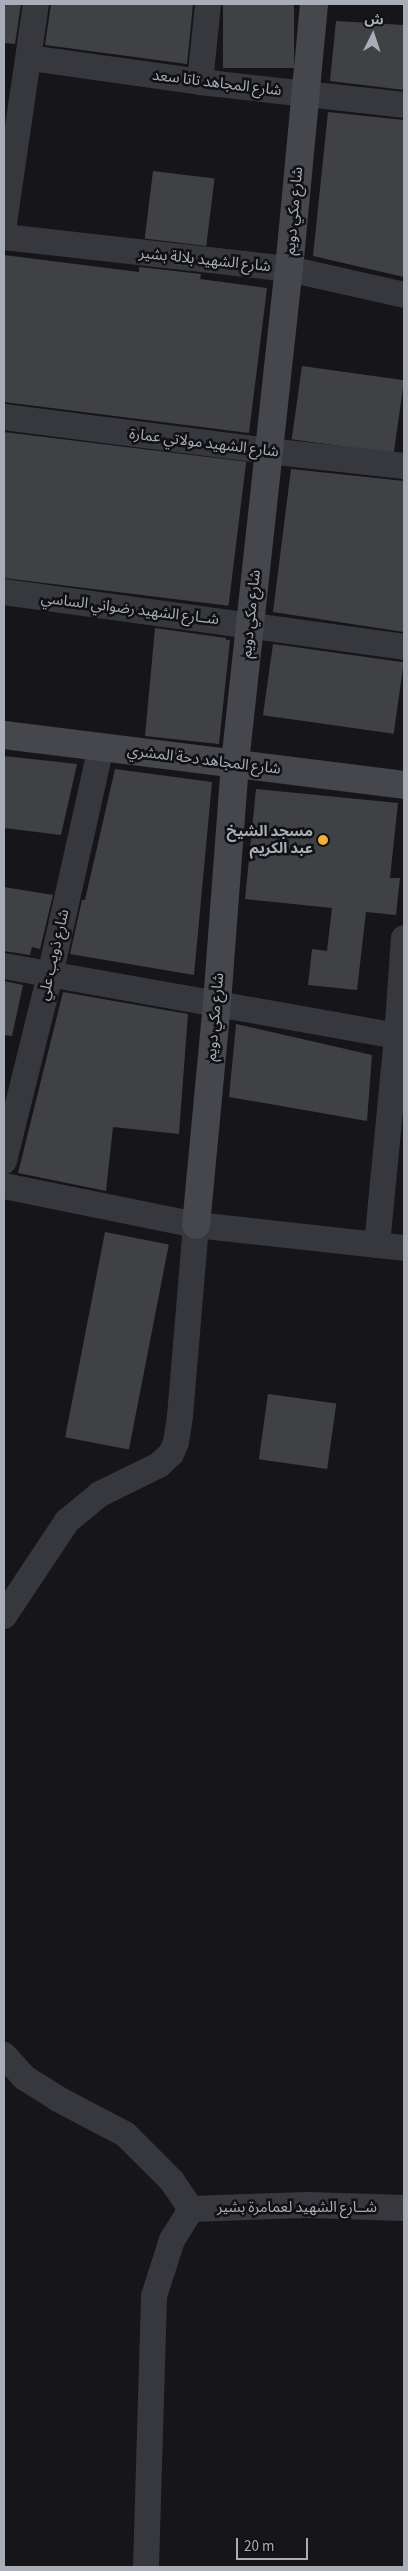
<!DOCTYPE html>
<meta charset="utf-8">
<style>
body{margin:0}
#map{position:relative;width:408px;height:2571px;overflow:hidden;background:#161618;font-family:"Source Sans 3","Noto Sans Arabic",sans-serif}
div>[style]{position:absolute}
.building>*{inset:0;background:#404145;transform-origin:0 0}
.street>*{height:26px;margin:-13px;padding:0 13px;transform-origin:13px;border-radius:13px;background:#37383d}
.secondary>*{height:28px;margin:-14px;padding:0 14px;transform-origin:14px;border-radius:14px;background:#45474d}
.dots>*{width:14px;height:14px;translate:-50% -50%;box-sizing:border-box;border:2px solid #111113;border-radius:50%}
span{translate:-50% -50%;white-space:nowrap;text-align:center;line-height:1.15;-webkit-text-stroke:5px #111113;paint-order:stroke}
.street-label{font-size:15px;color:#a8adb8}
.poi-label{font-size:15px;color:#a8adb8;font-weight:700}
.right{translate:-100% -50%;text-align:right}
.frame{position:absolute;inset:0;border:5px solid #a8adb8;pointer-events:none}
.north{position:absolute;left:348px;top:10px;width:50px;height:50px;-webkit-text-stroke:4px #111113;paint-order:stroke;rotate:4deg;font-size:14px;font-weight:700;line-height:20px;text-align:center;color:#a8adb8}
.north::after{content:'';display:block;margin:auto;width:18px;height:22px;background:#a8adb8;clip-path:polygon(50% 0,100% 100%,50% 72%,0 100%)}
.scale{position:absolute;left:236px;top:2538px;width:72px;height:22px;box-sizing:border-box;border:2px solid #a8adb8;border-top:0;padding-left:6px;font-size:15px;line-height:18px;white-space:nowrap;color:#a8adb8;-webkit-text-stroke:4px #111113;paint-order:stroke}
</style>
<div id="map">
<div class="building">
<i style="clip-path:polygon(4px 4px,21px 4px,15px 44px,4px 43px)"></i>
<i style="clip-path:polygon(51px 4px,193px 4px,187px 64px,45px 45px)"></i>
<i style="left:223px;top:4px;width:71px;height:64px"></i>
<i style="clip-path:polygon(336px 21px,404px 25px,404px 90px,330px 81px)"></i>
<i style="clip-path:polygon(328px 112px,404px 120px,404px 277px,313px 256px)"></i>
<i style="left:153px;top:171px;width:62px;height:68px;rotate:7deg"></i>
<i style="clip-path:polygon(4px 255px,139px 272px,139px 267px,201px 274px,200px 279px,267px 288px,249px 433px,4px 402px)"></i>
<i style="left:302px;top:366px;width:103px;height:74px;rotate:8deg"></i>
<i style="left:4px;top:432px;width:244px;height:145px;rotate:7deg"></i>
<i style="clip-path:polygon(291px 469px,404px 481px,404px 632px,273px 612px)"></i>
<i style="clip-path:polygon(155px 628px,226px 638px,226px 640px,230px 640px,219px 744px,145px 736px)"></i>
<i style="left:273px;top:644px;width:132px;height:72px;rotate:8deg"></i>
<i style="clip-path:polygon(4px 756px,77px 764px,61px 835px,4px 828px)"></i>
<i style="clip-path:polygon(115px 769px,212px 782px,194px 975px,70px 954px,82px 900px,85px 900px)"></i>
<i style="clip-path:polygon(256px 789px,398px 803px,390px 878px,400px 878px,396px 915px,366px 912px,357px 990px,308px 985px,312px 949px,327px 951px,332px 908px,245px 899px)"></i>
<i style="clip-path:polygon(4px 887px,53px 895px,40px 949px,32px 947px,30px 955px,4px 951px)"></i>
<i style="clip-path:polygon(4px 981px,23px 985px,12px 1036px,4px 1035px)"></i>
<i style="clip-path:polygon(63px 992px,188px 1014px,179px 1134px,113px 1127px,106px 1191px,18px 1173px)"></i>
<i style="clip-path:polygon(236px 1024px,372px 1055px,367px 1121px,229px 1097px)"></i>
<i style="left:105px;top:1232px;width:65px;height:209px;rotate:11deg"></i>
<i style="left:268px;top:1394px;width:69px;height:66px;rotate:8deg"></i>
</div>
<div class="street">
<i style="left:30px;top:58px;width:172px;rotate:8deg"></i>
<i style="left:200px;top:82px;width:205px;rotate:6.4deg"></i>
<i style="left:200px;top:82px;width:78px;rotate:-84.1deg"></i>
<i style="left:4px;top:223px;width:221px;rotate:-81.7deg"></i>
<i style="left:4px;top:237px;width:287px;rotate:6.4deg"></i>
<i style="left:289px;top:269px;width:118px;rotate:12.7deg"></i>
<i style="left:4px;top:417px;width:266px;rotate:7.3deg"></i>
<i style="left:268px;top:451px;width:137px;rotate:6.3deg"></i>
<i style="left:4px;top:592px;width:404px;rotate:7.8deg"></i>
<i style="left:4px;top:966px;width:406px;rotate:10.1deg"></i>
<i style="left:4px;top:1161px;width:192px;rotate:-76.1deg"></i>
<i style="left:50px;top:975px;width:234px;rotate:-77.4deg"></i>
<i style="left:4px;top:1186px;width:196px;rotate:11.5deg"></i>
<i style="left:196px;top:1225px;width:209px;rotate:6.3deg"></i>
<i style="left:377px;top:1245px;width:209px;rotate:-84.5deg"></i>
<i style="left:397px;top:1037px;width:99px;rotate:-86deg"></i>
<i style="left:4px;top:1616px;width:114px;rotate:-56.4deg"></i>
<i style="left:67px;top:1521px;width:43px;rotate:-39.3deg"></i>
<i style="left:100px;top:1494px;width:66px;rotate:-26.2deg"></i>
<i style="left:159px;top:1465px;width:16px;rotate:-43deg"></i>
<i style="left:171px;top:1454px;width:13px;rotate:-67deg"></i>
<i style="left:176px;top:1442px;width:26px;rotate:-81deg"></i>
<i style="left:180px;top:1416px;width:192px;rotate:-85.2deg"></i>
<i style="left:4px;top:2055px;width:31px;rotate:48deg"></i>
<i style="left:25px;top:2078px;width:39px;rotate:32deg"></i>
<i style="left:58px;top:2099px;width:76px;rotate:27.6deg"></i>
<i style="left:125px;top:2134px;width:66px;rotate:45deg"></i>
<i style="left:172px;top:2181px;width:34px;rotate:56deg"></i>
<i style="left:191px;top:2209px;width:116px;rotate:-2deg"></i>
<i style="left:307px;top:2205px;width:97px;rotate:1.8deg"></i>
<i style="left:146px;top:2567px;width:271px;rotate:-88.3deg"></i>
<i style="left:154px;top:2296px;width:59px;rotate:-72.2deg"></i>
<i style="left:172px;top:2240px;width:36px;rotate:-58deg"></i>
</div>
<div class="secondary">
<i style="left:4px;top:735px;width:403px;rotate:7.1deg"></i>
<i style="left:196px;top:1225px;width:223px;rotate:-84.6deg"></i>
<i style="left:217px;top:1003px;width:241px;rotate:-85.7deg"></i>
<i style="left:235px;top:763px;width:497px;rotate:-83.8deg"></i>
<i style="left:289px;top:269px;width:266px;rotate:-84.6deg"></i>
</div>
<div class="dots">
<i style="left:323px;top:840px;background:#f2b134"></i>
</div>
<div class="street-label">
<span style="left:217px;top:83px;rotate:7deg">شارع المجاهد تاتا سعد</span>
<span style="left:294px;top:211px;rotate:-85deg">شارع مكي دويم</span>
<span style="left:205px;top:260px;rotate:6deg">شارع الشهيد بلالة بشير</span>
<span style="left:204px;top:443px;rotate:7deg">شارع الشهيد مولاتي عمارة</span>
<span style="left:130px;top:609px;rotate:7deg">شــارع الشهيد رضواني الساسي</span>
<span style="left:251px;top:614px;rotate:-84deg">شارع مكي دويم</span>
<span style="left:204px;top:760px;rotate:7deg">شارع المجاهد دحة المشري</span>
<span style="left:54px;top:955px;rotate:-77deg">شارع ذويب علي</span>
<span style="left:215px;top:1017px;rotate:-85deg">شارع مكي دويم</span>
<span style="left:297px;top:2208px">شــارع الشهيد لعمامرة بشير</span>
</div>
<div class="poi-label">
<span class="right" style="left:313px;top:840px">مسجد الشيخ<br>عبد الكريم</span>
</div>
<div class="frame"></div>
<div class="north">ش</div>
<div class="scale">20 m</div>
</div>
